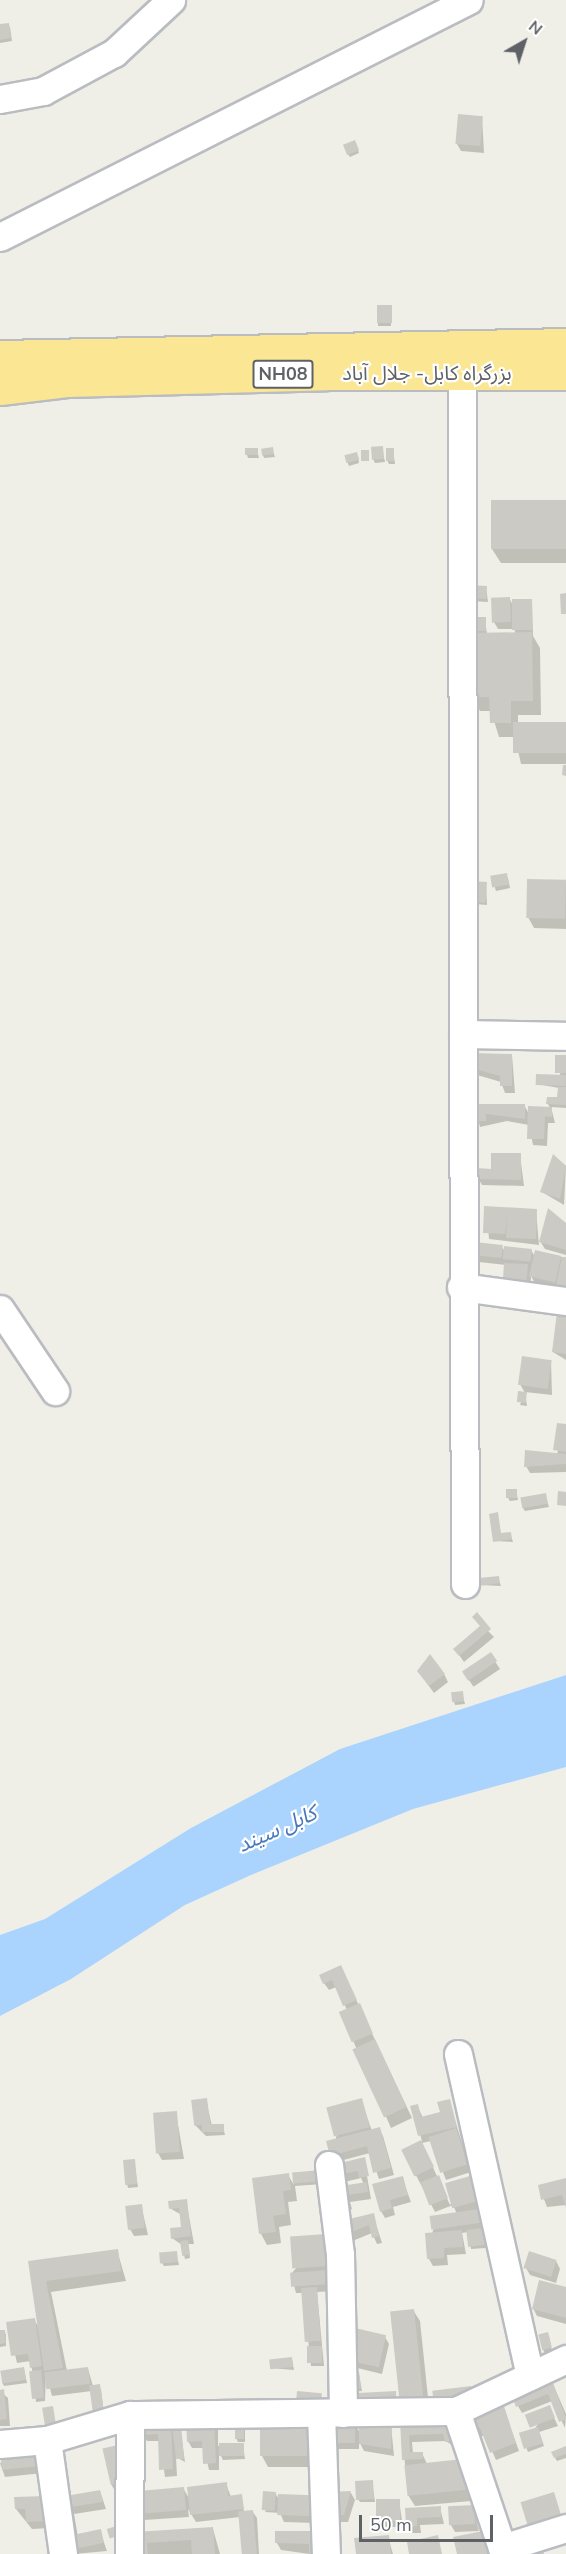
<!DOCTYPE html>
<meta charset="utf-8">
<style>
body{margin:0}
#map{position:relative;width:566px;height:2554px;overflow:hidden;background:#f0efe7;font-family:"Nunito Sans","Noto Sans Arabic",sans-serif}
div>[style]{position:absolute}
.water>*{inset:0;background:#aad4fe}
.shadow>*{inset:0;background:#0003;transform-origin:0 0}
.building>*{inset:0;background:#cccac4;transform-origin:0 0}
.roads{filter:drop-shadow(2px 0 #b9bcc0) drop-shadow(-2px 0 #b9bcc0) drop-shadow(0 2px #b9bcc0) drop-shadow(0 -2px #b9bcc0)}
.minor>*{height:27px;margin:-13.5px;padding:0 13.5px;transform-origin:13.5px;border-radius:13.5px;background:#fff}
.highway>*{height:33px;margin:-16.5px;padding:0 16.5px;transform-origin:16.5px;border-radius:16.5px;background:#fbe793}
span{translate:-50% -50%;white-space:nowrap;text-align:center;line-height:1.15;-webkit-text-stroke:4.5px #fff;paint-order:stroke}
.shield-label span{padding:2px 4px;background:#fff;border:2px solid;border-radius:4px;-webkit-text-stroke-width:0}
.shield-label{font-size:18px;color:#5e6267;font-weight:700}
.street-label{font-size:20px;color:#5e6267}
.water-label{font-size:21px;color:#4878b9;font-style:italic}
.north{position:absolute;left:494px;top:12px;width:60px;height:60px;-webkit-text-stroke:4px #fff;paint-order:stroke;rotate:39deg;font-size:16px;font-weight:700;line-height:24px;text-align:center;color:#5e6267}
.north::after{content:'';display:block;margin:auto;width:21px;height:27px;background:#5e6267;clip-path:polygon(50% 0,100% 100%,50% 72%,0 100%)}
.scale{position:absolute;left:359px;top:2515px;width:134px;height:27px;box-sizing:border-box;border:3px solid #5e6267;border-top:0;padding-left:8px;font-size:18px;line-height:21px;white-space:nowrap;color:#5e6267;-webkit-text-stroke:4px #fff;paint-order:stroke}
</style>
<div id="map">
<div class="water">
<i style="clip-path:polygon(566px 1675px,566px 1767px,413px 1809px,251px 1875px,185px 1905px,71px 1979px,0 2016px,0 1935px,45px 1919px,191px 1828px,340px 1749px)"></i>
</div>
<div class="shadow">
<i style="clip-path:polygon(0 25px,10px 27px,12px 41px,0 43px)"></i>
<i style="clip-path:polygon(482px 117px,484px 153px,461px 151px,457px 144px)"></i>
<i style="clip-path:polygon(356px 145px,359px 153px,350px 157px,348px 154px)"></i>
<i style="left:378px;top:307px;width:13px;height:19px"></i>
<i style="clip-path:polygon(382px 448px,385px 462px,375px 463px,373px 459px)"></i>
<i style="clip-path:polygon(272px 449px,275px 457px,264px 458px,263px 455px)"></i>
<i style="clip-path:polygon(393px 449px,395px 464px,389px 464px,387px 460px)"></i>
<i style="clip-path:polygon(257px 450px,259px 458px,248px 458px,247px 455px)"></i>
<i style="clip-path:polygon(345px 456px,358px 456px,359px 463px,349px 466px)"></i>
<i style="clip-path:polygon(566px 502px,566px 563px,501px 563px,492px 549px)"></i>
<i style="clip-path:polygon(486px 587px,488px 602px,472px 601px)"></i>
<i style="clip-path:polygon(509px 598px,514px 607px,532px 600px,533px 636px,540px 648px,541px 715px,518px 715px,518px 724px,566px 724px,566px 764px,521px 764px,515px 737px,499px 737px,491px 711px,480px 711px,472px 697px,473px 631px,485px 619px,487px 634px,516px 634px,514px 629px,498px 629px,494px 622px)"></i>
<i style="clip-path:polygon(492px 878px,508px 878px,510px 888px,496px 891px)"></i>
<i style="clip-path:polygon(566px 881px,566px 929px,534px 928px,528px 917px)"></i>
<i style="clip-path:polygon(486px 883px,487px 905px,476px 904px,474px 901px)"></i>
<i style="clip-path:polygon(512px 1055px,515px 1093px,505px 1093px,501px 1082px,477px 1075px,472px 1068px)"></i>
<i style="clip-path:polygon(566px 1057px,566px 1108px,551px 1107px,555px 1123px,548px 1123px,547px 1146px,533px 1145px,529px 1125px,507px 1121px,480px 1127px,475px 1106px,524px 1105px,529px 1114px,550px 1108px,548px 1104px,559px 1099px,559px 1088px,537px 1084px,559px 1077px)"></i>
<i style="clip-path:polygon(520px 1155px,524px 1186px,482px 1185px,478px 1178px)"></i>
<i style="clip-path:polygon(554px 1156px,566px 1166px,564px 1205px,542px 1192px)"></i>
<i style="clip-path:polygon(486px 1207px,536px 1210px,539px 1245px,489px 1239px)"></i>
<i style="clip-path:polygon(549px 1210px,566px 1224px,566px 1255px,545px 1249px,540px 1241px)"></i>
<i style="clip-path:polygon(502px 1247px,505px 1252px,531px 1250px,535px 1257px,536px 1252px,566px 1258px,566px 1293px,535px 1283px,531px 1276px,530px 1293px,506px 1265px,479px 1262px,474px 1255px)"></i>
<i style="clip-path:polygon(566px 1315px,566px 1360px,553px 1352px)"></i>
<i style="clip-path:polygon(551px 1361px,552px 1395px,525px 1392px,527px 1406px,520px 1405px,525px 1393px,520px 1384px)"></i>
<i style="clip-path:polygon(566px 1425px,566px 1472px,530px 1473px,526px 1466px,557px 1454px)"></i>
<i style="clip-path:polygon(516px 1490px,518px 1500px,510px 1501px,508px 1498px)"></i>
<i style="clip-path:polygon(545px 1495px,549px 1507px,525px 1511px,523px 1508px)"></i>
<i style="clip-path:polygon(497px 1514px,501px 1535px,510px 1533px,513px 1542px,494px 1541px)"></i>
<i style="clip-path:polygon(498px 1578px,501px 1586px,481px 1585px)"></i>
<i style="clip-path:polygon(474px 1617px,494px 1637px,464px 1662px,455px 1649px,481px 1627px)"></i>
<i style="left:490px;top:1654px;width:18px;height:32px;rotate:56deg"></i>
<i style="clip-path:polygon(418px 1671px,444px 1674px,448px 1682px,434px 1693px)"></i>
<i style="clip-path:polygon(462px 1693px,465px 1704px,455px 1705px,452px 1694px)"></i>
<i style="clip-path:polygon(344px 1974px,412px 2118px,391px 2128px,341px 2013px,347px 2010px,336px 1987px,329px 1990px,324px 1983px)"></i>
<i style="clip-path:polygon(206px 2100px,212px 2126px,223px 2126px,225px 2135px,206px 2136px,195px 2125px)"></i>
<i style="clip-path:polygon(361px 2100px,372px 2131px,379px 2129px,383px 2136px,394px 2175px,379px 2179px,370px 2153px,336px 2162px,336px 2137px)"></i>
<i style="clip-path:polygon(449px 2101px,471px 2172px,446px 2180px,431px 2141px,422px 2143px,450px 2205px,470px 2178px,486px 2248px,471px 2249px,468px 2232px,462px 2233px,466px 2254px,447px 2255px,448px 2265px,433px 2266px,429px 2259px,433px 2230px,457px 2214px,453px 2205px,435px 2212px,403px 2150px,422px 2141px,412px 2107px,417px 2105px,423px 2118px,442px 2113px)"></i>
<i style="clip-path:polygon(176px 2113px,184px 2159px,162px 2160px,158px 2153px)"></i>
<i style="clip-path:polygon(364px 2159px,371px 2199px,350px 2202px,352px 2209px,343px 2211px,336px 2188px,364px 2184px,361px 2178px,340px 2183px,336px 2175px)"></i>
<i style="clip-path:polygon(134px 2160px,138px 2187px,128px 2188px,127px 2184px)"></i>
<i style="clip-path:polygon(320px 2171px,323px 2184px,295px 2186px,297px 2201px,288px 2202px,291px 2225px,279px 2227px,281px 2243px,267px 2245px,261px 2234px,288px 2175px,294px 2185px,293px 2173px)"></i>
<i style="clip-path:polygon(402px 2178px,411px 2202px,393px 2207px,395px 2215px,385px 2218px,381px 2211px)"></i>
<i style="clip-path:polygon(566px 2180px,566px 2205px,547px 2207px,539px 2186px)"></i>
<i style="clip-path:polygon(186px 2200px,194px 2244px,188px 2244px,190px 2258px,185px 2259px,182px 2245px,172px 2238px,183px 2228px,182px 2215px,171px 2209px)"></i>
<i style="clip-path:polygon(141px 2205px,148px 2235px,134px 2236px,130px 2229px)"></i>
<i style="clip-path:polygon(373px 2215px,382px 2243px,377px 2244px,372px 2233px,350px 2242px,345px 2235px)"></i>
<i style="clip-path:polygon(325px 2236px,333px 2291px,317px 2292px,324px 2366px,311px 2366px,303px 2293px,296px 2293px,291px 2274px)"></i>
<i style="clip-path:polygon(117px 2250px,126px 2281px,51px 2292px,67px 2371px,88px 2369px,93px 2386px,101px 2389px,104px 2414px,92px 2391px,52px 2396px,46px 2373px,45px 2401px,36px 2402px,31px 2361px,17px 2363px,8px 2324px,34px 2320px,40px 2329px,30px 2263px)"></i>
<i style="clip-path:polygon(176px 2253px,179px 2265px,164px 2266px,162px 2263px)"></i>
<i style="clip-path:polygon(556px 2261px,560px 2269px,556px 2283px,530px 2275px,526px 2268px)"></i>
<i style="clip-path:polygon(566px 2289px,566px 2324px,537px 2316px,533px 2308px)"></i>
<i style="clip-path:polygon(413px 2310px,420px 2321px,429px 2407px,408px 2409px)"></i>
<i style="clip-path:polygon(0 2331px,6px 2334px,6px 2346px,0 2347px)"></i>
<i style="clip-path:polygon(549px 2336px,552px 2351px,545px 2353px,543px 2350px)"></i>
<i style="clip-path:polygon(385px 2337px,389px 2344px,382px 2374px,353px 2367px,349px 2360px)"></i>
<i style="clip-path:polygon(292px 2359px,294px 2370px,271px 2368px)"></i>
<i style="clip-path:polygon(24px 2369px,27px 2383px,4px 2386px,2px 2382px)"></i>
<i style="clip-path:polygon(359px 2374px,362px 2391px,350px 2392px)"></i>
<i style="clip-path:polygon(552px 2382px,566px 2414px,565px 2428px,552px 2401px,522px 2413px,518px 2406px)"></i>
<i style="clip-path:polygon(0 2391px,8px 2398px,10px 2426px,0 2426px)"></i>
<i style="clip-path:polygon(549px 2407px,558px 2426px,539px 2432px,544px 2446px,528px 2452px,521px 2434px,534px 2430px)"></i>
<i style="clip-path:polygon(503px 2408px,519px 2451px,496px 2460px,485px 2435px,474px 2439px,470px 2432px)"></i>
<i style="clip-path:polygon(447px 2420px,456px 2448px,446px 2441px,412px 2442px,413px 2454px,422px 2453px,427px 2464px,468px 2472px,471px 2501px,415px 2506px,408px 2495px,401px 2422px)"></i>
<i style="clip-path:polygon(187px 2421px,218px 2427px,218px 2446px,243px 2445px,245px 2459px,223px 2460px,219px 2452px,219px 2470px,209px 2470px,204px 2448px,192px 2448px,188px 2441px)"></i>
<i style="clip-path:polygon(245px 2421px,245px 2442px,238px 2442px,236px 2438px)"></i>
<i style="clip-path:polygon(310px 2421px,316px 2467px,268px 2467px,262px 2456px)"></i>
<i style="clip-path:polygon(354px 2422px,360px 2433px,391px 2425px,394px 2456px,364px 2451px,359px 2441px,359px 2449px,335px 2449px,331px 2423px)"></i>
<i style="clip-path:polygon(180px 2426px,185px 2462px,176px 2457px,177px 2476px,165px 2477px,160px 2441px,147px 2441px,143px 2434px)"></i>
<i style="clip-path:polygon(117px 2447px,129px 2488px,115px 2491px,111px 2484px)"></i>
<i style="clip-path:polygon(566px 2448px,566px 2458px,557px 2461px,555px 2458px)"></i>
<i style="clip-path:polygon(37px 2449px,43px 2473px,5px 2477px,0 2463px)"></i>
<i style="clip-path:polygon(372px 2482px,375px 2502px,360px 2502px,358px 2499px)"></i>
<i style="clip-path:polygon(226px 2484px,231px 2497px,241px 2496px,244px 2512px,252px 2511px,257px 2518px,259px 2554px,243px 2554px,240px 2517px,196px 2522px,188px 2509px,189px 2517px,144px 2520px,140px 2513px,183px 2488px,190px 2500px)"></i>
<i style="clip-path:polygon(100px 2491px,106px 2509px,74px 2514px,78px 2537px,100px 2531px,107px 2551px,74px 2554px,62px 2498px)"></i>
<i style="clip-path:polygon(275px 2493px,280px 2501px,312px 2497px,316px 2523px,284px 2522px,280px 2513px,265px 2512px)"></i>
<i style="clip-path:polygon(351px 2493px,355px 2500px,348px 2522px,339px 2522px,330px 2494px)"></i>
<i style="clip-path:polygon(45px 2497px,50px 2528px,32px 2529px,16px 2509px,16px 2499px)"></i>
<i style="clip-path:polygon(399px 2500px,403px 2527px,383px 2527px,378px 2520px)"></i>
<i style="clip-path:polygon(440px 2507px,444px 2524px,420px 2525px,421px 2533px,411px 2533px,406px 2510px)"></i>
<i style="clip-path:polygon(473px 2507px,479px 2531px,455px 2532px,451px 2525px)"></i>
<i style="clip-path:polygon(213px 2529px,220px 2554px,138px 2554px,136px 2533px)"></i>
<i style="clip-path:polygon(317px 2533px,310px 2554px,281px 2550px,277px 2543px)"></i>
<i style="clip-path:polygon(388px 2537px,393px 2554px,357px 2554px)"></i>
</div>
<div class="building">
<i style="clip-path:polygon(9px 23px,11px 38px,0 40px,0 24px)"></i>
<i style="left:458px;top:114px;width:25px;height:30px;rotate:5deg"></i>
<i style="left:355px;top:140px;width:11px;height:13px;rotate:68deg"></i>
<i style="left:392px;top:305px;width:18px;height:15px;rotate:90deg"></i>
<i style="left:383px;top:446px;width:13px;height:12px;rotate:86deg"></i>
<i style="left:273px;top:447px;width:7px;height:12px;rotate:82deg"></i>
<i style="left:245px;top:448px;width:13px;height:7px"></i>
<i style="left:386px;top:448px;width:8px;height:13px"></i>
<i style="left:361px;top:450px;width:8px;height:11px"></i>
<i style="left:357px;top:452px;width:8px;height:13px;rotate:76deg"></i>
<i style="left:491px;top:500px;width:75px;height:49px"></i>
<i style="left:468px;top:585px;width:19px;height:13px;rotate:3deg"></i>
<i style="clip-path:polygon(566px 593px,566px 614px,561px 614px,560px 594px)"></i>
<i style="left:510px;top:597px;width:25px;height:19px;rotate:88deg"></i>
<i style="left:512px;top:599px;width:20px;height:31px"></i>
<i style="left:486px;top:617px;width:14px;height:15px;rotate:90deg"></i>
<i style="clip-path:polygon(532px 632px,533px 701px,511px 701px,511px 723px,490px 723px,489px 697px,471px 697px,469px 633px)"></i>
<i style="left:566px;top:722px;width:31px;height:53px;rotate:90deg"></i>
<i style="clip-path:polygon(563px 765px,566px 765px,566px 776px,562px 775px)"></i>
<i style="left:507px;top:873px;width:12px;height:17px;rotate:81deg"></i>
<i style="left:527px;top:879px;width:39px;height:39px;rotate:1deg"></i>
<i style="left:472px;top:881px;width:15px;height:21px;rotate:4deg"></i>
<i style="clip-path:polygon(471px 1053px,512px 1054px,512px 1086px,500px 1086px,500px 1076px,471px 1068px)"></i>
<i style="left:555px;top:1055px;width:11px;height:18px"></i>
<i style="left:536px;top:1074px;width:30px;height:11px;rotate:2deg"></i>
<i style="clip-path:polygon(558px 1087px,566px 1087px,566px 1105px,546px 1104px,547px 1097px,557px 1097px)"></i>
<i style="clip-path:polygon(474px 1104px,525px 1104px,525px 1119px,486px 1114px,486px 1121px,474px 1121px)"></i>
<i style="clip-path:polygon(528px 1106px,552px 1107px,552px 1117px,545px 1116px,544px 1139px,527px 1139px)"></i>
<i style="clip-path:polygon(491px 1153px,521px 1153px,521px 1180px,477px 1179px,477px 1168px,491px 1169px)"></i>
<i style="clip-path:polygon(553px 1154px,566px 1166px,560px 1199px,540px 1192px)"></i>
<i style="clip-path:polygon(484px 1206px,537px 1209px,536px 1239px,506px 1238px,507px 1217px,505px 1234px,483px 1233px)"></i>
<i style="clip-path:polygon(548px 1208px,566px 1223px,566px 1250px,539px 1242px)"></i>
<i style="left:474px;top:1242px;width:29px;height:13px;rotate:6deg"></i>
<i style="left:504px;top:1246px;width:28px;height:13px;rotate:6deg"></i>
<i style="left:535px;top:1250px;width:27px;height:27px;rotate:13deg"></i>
<i style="clip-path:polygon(562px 1257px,566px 1257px,566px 1287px,556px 1285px)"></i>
<i style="clip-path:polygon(504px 1263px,528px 1264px,526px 1287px,503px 1279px)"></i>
<i style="clip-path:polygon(557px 1312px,566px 1313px,566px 1354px,552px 1352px)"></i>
<i style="left:522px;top:1356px;width:30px;height:29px;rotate:8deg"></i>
<i style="left:518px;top:1391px;width:9px;height:11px;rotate:6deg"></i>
<i style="clip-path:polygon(557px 1423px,566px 1424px,566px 1452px,553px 1450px)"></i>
<i style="clip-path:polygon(525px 1450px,566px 1454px,566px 1464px,524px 1467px)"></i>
<i style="left:506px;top:1489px;width:11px;height:9px"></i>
<i style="clip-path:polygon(558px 1491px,566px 1492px,566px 1506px,557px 1505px)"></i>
<i style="left:546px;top:1493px;width:11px;height:26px;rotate:80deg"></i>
<i style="clip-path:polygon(498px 1512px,501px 1533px,511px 1532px,512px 1539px,493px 1542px,489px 1514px)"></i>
<i style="clip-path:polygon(499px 1576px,500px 1583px,479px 1586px,479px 1578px)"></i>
<i style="clip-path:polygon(477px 1612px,491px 1629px,459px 1656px,453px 1649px,480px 1626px,472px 1617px)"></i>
<i style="left:491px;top:1652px;width:11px;height:35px;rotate:56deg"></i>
<i style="clip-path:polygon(430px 1654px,445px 1674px,429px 1686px,417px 1671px)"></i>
<i style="left:463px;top:1691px;width:10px;height:12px;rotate:84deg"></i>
<i style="clip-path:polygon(341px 1965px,357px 2000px,343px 2006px,332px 1980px,323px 1984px,319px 1975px)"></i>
<i style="left:360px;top:2003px;width:33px;height:23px;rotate:67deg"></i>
<i style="left:375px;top:2039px;width:75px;height:25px;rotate:65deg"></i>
<i style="left:207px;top:2098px;width:26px;height:16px;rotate:83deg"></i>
<i style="left:362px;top:2098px;width:30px;height:37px;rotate:75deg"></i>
<i style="clip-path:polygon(450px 2099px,457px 2127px,418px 2136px,410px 2106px,418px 2104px,421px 2117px,440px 2112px,437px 2102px)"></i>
<i style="left:177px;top:2111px;width:41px;height:24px;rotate:86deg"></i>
<i style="left:224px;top:2124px;width:8px;height:22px;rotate:90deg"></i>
<i style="clip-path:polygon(380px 2127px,391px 2168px,373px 2173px,367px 2146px,330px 2156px,326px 2141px)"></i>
<i style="left:456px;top:2128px;width:38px;height:29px;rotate:72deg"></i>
<i style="left:421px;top:2140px;width:30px;height:22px;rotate:64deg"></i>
<i style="clip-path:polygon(365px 2157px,369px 2176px,359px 2178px,358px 2171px,334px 2176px,332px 2165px)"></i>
<i style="left:135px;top:2159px;width:25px;height:12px;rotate:85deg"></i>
<i style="left:321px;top:2170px;width:11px;height:29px;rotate:85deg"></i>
<i style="clip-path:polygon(289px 2173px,291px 2190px,283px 2191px,286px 2214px,273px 2216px,276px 2232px,259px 2234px,252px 2178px)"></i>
<i style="left:439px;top:2175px;width:25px;height:20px;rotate:69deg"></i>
<i style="clip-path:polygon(403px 2176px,408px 2195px,390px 2200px,392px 2208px,380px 2212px,372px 2184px)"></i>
<i style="left:470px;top:2176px;width:26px;height:26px;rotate:74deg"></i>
<i style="clip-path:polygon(566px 2178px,566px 2208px,562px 2195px,541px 2200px,538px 2185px)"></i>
<i style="clip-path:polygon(367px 2182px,368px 2192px,347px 2195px,349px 2202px,337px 2204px,334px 2187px)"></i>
<i style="clip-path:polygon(187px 2199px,191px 2236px,171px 2239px,170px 2228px,181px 2227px,179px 2208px,169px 2209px,168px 2201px)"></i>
<i style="left:142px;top:2204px;width:24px;height:17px;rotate:83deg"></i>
<i style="left:479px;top:2209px;width:14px;height:50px;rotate:82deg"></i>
<i style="clip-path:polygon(374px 2213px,379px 2236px,372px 2238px,369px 2225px,344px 2235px,341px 2221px)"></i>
<i style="left:483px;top:2228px;width:17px;height:17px;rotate:83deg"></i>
<i style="clip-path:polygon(462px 2230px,463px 2247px,444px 2248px,444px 2258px,427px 2259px,425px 2233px)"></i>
<i style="left:326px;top:2234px;width:32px;height:36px;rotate:86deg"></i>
<i style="left:188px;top:2240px;width:15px;height:8px;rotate:82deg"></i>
<i style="clip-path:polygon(118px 2249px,121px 2271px,46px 2281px,63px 2368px,44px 2371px,28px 2261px)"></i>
<i style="left:177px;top:2251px;width:11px;height:18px;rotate:85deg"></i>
<i style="left:529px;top:2251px;width:29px;height:18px;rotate:18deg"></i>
<i style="left:329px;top:2270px;width:14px;height:39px;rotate:86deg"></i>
<i style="clip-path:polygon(539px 2280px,566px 2287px,566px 2318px,532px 2309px)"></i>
<i style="left:317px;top:2287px;width:54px;height:16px;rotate:86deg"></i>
<i style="left:414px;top:2309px;width:89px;height:24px;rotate:84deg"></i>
<i style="clip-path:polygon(35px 2318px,42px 2366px,30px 2368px,28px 2354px,11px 2356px,6px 2322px)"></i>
<i style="left:355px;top:2328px;width:32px;height:33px;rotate:13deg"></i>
<i style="clip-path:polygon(0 2330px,5px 2330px,6px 2343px,0 2344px)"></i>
<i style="left:548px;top:2332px;width:16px;height:10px;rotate:76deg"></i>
<i style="left:307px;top:2346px;width:15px;height:17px"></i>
<i style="left:292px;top:2357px;width:10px;height:23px;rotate:84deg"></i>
<i style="left:24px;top:2367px;width:13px;height:24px;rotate:81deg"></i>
<i style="left:88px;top:2367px;width:17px;height:44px;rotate:83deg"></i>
<i style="left:41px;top:2370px;width:28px;height:12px;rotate:84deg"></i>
<i style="left:359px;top:2372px;width:16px;height:13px;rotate:83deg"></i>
<i style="clip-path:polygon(552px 2380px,566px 2419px,559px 2422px,548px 2394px,516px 2407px,512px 2396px)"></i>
<i style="left:100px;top:2384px;width:27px;height:11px;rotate:82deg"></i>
<i style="left:471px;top:2386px;width:16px;height:39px;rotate:83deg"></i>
<i style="clip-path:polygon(4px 2389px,7px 2419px,0 2420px,0 2390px)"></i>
<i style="left:297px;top:2391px;width:25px;height:13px;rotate:5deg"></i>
<i style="left:396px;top:2391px;width:17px;height:43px;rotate:87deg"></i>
<i style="left:550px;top:2405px;width:14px;height:27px;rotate:69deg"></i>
<i style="left:53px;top:2406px;width:20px;height:11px;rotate:81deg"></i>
<i style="clip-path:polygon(504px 2406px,516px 2443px,490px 2453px,480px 2428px,468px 2433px,464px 2422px)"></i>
<i style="left:235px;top:2417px;width:9px;height:22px"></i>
<i style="clip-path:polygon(214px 2418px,216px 2463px,203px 2464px,202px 2441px,187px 2442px,186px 2419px)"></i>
<i style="clip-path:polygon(448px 2418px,453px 2441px,445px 2442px,443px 2434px,409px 2435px,410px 2452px,423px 2452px,423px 2459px,402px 2460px,400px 2421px)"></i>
<i style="left:260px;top:2419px;width:51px;height:37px"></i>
<i style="left:329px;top:2421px;width:26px;height:22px"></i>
<i style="clip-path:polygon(359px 2422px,392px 2423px,391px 2449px,359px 2444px)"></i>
<i style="clip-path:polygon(171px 2423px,173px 2469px,159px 2470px,158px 2434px,141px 2435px,141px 2424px)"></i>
<i style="clip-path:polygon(181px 2424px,184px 2459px,176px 2459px,172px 2425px)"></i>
<i style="left:538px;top:2427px;width:17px;height:20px;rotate:73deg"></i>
<i style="left:244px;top:2443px;width:13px;height:25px;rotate:90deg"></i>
<i style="left:118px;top:2445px;width:37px;height:16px;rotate:77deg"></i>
<i style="clip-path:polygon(566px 2446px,566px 2454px,554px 2458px,551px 2452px)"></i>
<i style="left:38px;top:2448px;width:18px;height:38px;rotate:84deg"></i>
<i style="left:463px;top:2459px;width:31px;height:59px;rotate:84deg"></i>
<i style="left:373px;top:2480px;width:19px;height:18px;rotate:87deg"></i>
<i style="clip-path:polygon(227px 2482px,228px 2496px,242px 2494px,244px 2509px,190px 2515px,187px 2487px)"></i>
<i style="left:184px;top:2487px;width:23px;height:48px;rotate:85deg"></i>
<i style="clip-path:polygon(100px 2490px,103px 2502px,71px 2507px,75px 2528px,66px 2530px,60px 2497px)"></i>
<i style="left:263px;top:2491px;width:13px;height:19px;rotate:4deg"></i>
<i style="clip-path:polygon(351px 2491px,344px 2515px,334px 2515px,328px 2492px)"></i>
<i style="left:554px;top:2492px;width:30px;height:35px;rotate:73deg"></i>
<i style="left:278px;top:2494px;width:35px;height:21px;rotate:2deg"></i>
<i style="clip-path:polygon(46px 2496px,47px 2521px,26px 2522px,25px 2509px,15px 2509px,14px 2497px)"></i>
<i style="left:376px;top:2499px;width:24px;height:22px"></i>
<i style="left:474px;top:2505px;width:19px;height:26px;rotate:87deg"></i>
<i style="clip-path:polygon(441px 2506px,441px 2517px,417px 2518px,417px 2526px,406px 2527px,405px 2508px)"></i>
<i style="left:253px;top:2510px;width:44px;height:15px;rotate:85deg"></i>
<i style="left:123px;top:2524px;width:10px;height:17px;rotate:73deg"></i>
<i style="clip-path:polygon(213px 2527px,215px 2554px,192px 2554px,191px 2540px,147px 2543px,148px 2554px,136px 2554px,135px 2532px)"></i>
<i style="left:101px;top:2529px;width:14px;height:35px;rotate:78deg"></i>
<i style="clip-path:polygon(275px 2531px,318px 2531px,318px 2554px,309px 2554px,309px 2544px,275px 2543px)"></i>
<i style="clip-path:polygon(483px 2531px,488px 2554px,457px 2554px,453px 2537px)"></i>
<i style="clip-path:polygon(389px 2535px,391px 2554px,356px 2554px,354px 2538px)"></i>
<i style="clip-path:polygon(438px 2535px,442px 2554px,409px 2554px,407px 2542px)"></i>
<i style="clip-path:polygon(543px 2549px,544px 2554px,527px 2554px)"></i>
</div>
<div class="roads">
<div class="minor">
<i style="left:0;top:99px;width:44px;rotate:-10.5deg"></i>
<i style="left:43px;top:91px;width:81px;rotate:-28.2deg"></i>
<i style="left:114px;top:53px;width:78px;rotate:-42.9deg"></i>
<i style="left:0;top:237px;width:525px;rotate:-26.81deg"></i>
<i style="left:462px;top:374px;width:660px;rotate:89.91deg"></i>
<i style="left:461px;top:1287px;width:106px;rotate:7.6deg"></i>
<i style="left:0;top:1309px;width:99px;rotate:56.1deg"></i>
<i style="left:465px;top:1584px;width:550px;rotate:-90.21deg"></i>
<i style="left:463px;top:1034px;width:103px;rotate:1.1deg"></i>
<i style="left:458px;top:2054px;width:330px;rotate:77.4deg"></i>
<i style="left:329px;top:2165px;width:90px;rotate:83deg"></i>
<i style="left:340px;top:2254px;width:159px;rotate:88.9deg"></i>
<i style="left:456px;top:2411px;width:151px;rotate:71.4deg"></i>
<i style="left:321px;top:2413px;width:141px;rotate:88deg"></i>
<i style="left:47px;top:2440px;width:115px;rotate:82deg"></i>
<i style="left:0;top:2444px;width:47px;rotate:-4.9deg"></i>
<i style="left:47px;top:2440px;width:87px;rotate:-16.8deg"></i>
<i style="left:130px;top:2415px;width:326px;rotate:-0.7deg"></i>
<i style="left:456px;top:2411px;width:122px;rotate:-25.3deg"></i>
<i style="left:502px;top:2548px;width:67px;rotate:-17.4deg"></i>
<i style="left:129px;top:2554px;width:139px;rotate:-89.6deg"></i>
</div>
<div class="highway">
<i style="left:0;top:357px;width:566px;rotate:-1.21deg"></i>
<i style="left:0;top:388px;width:67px;rotate:-6.8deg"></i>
<i style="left:67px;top:380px;width:260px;rotate:-1.5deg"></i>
<i style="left:327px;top:373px;width:239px"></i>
</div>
</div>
<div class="shield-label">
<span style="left:283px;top:374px">NH08</span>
</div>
<div class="street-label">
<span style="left:427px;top:373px">بزرگراه کابل- جلال آباد</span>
</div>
<div class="water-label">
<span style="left:277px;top:1829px;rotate:-24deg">کابل سيند</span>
</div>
<div class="north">N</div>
<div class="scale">50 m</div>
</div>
